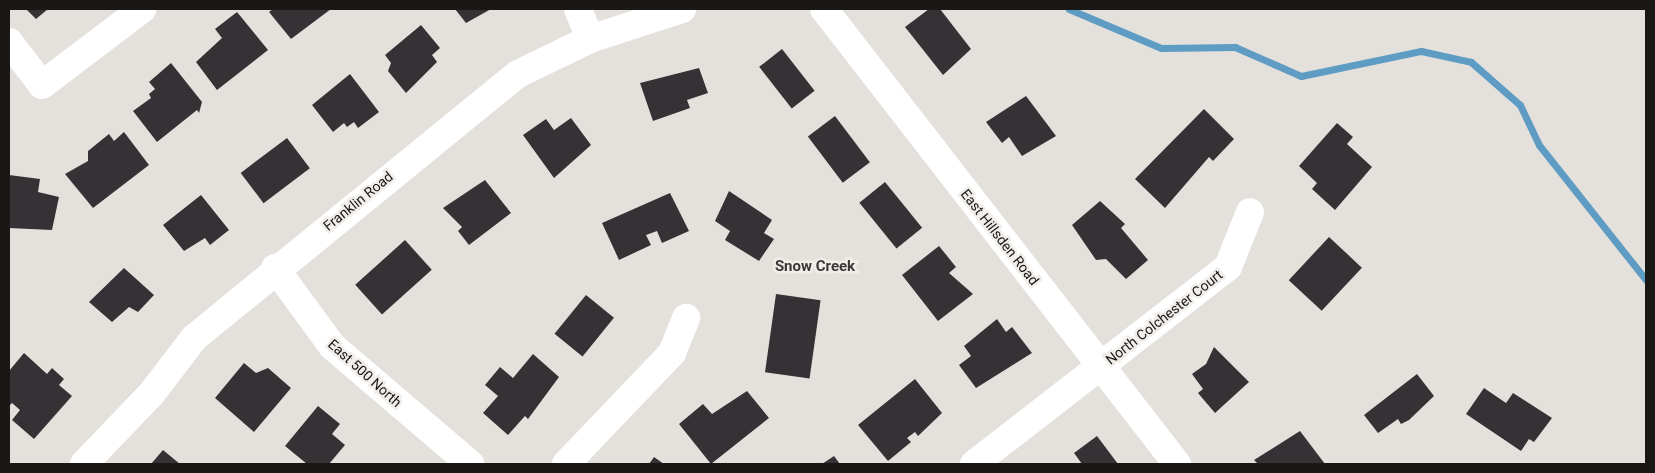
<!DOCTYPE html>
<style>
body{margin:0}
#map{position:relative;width:1655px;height:473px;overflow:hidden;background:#e4e1dd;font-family:Roboto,sans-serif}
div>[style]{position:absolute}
.stream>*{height:7px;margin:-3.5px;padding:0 3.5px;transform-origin:3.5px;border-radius:3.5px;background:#5f9cc3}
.building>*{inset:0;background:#353235;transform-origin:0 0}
.minor>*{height:28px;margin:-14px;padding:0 14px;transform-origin:14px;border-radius:14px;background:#fff}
span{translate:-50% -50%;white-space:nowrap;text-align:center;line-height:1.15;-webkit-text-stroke:5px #f1eeea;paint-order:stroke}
.street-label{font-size:14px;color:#191817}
.neighbourhood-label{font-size:15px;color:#3b3936;font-weight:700}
.frame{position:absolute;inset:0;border:10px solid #191817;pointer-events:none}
</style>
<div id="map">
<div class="stream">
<i style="left:1069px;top:9px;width:100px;rotate:23deg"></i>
<i style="left:1161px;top:48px;width:74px;rotate:-0.8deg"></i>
<i style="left:1235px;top:47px;width:72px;rotate:23.7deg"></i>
<i style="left:1301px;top:76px;width:123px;rotate:-11.8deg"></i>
<i style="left:1421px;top:51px;width:51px;rotate:12.4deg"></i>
<i style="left:1471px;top:62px;width:65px;rotate:41.3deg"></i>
<i style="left:1520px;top:105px;width:44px;rotate:64.6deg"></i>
<i style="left:1539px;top:145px;width:172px;rotate:51.6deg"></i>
</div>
<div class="building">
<i style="clip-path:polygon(26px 9px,48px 9px,36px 19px)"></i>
<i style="clip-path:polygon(273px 9px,331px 9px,291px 39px,269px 12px)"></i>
<i style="clip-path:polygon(455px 9px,491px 9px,466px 23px)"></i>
<i style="clip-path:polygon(929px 9px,940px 9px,971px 49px,943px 75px,905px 27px)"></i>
<i style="clip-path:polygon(237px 12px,268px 50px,217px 90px,196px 62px,222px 38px,215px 29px)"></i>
<i style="clip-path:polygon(421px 25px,440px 48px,432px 55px,437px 62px,406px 93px,388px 71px,391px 63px,385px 55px)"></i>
<i style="left:782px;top:49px;width:53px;height:29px;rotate:52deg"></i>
<i style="clip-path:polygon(171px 63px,202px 102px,199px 113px,197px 110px,157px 142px,133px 111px,151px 98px,149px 94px,155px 89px,149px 82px)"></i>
<i style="clip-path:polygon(699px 68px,708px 93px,687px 100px,690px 108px,653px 121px,640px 83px)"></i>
<i style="clip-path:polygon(350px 74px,379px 112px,358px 128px,354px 122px,347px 127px,344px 123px,333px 132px,312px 105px)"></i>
<i style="clip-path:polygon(1026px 96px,1056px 136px,1022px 156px,1009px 137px,1002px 143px,986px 122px)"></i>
<i style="clip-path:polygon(1204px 109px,1234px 139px,1213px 161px,1209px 157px,1165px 208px,1135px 179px)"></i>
<i style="left:835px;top:116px;width:58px;height:34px;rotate:53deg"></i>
<i style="clip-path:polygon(571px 118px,591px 145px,554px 178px,523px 135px,546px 119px,554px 130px)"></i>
<i style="clip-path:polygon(1337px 123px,1353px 137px,1347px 144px,1372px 167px,1335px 210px,1312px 189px,1317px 183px,1299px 166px)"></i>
<i style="clip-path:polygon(124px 132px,149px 165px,93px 208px,65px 174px,88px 161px,88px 151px,109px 134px,114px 141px)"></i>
<i style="left:287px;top:138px;width:38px;height:58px;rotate:53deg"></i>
<i style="clip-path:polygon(9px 175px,40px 179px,38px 192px,59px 197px,52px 230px,9px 228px)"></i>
<i style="clip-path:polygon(485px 180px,511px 213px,469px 245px,458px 231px,462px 227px,443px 208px)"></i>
<i style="left:885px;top:182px;width:59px;height:33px;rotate:51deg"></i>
<i style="clip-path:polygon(729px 191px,772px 220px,764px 233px,774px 239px,759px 261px,725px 240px,730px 231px,715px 221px)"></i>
<i style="clip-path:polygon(670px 193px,689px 231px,662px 243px,657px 231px,646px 235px,651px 245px,619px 260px,602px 223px)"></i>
<i style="clip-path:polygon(201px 195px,229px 230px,210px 245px,205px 238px,184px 251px,163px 225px)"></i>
<i style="clip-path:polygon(1100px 201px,1125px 224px,1121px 228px,1148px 260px,1126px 279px,1106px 259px,1096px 260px,1072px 225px)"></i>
<i style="left:1329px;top:237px;width:45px;height:59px;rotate:43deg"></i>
<i style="left:405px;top:240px;width:40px;height:67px;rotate:48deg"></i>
<i style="clip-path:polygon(939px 246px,956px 267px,949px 273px,973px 294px,938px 321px,902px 275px)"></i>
<i style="clip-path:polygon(124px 268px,154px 295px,138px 312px,129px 307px,112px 322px,89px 302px)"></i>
<i style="left:776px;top:294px;width:45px;height:79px;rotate:8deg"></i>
<i style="left:586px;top:295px;width:36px;height:50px;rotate:39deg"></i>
<i style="clip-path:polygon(997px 319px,1006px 332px,1012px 327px,1032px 353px,976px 388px,959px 365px,971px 356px,964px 346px)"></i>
<i style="clip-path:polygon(1214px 347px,1249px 382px,1215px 413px,1198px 393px,1203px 389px,1192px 374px,1206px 364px)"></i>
<i style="clip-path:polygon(24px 353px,47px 374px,52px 368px,64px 379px,59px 385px,72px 396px,34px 439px,12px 420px,20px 410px,12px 403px,9px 406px,9px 371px)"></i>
<i style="clip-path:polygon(533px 354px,559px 377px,528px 419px,525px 416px,508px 435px,483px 413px,498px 396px,485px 385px,500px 367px,513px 378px)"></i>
<i style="clip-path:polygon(244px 363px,256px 373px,268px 368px,291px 388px,254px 432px,215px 398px)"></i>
<i style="clip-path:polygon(1417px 374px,1434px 396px,1409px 420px,1401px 424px,1398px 419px,1378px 433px,1364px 415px)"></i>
<i style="clip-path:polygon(915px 379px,942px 413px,918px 436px,915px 432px,907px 438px,911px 442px,888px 461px,858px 425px)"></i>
<i style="clip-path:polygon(1484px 388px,1506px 403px,1513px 393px,1552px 418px,1534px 442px,1529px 439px,1521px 451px,1466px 414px)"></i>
<i style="clip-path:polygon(747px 391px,769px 418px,711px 464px,679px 424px,703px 404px,712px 414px)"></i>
<i style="clip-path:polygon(318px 406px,340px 424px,332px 434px,345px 445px,329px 464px,307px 464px,285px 446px)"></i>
<i style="clip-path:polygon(1300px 431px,1325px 464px,1258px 464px,1254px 460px)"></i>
<i style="clip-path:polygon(1097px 436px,1118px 464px,1082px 464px,1074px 453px)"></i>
<i style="clip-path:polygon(163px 450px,180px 464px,151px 464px)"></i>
<i style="clip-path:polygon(834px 456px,840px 464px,822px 464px)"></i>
<i style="clip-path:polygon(654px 457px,664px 464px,649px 464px)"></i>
</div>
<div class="minor">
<i style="left:578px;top:9px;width:32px;rotate:68deg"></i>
<i style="left:824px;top:9px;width:576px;rotate:52.19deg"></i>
<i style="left:9px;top:42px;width:54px;rotate:52.5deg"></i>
<i style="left:42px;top:85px;width:126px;rotate:-37.2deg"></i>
<i style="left:275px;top:268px;width:97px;rotate:53.8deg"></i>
<i style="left:332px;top:346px;width:182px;rotate:40.5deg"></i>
<i style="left:84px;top:464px;width:98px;rotate:-46.2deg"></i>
<i style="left:152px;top:393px;width:69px;rotate:-52.6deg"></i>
<i style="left:194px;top:338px;width:418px;rotate:-39.2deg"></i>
<i style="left:518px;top:74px;width:80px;rotate:-25.9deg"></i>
<i style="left:590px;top:39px;width:97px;rotate:-18.1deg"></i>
<i style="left:566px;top:464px;width:153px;rotate:-46.3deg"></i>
<i style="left:672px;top:353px;width:38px;rotate:-68deg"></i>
<i style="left:974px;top:464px;width:321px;rotate:-37.8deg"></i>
<i style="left:1228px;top:267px;width:59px;rotate:-68.2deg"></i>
</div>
<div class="street-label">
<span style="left:358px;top:201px;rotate:-39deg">Franklin Road</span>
<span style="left:1000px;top:237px;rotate:52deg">East Hillsden Road</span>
<span style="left:1164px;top:317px;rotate:-38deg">North Colchester Court</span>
<span style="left:365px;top:373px;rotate:42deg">East 500 North</span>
</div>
<div class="neighbourhood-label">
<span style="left:815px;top:267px">Snow Creek</span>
</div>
<div class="frame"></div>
</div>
